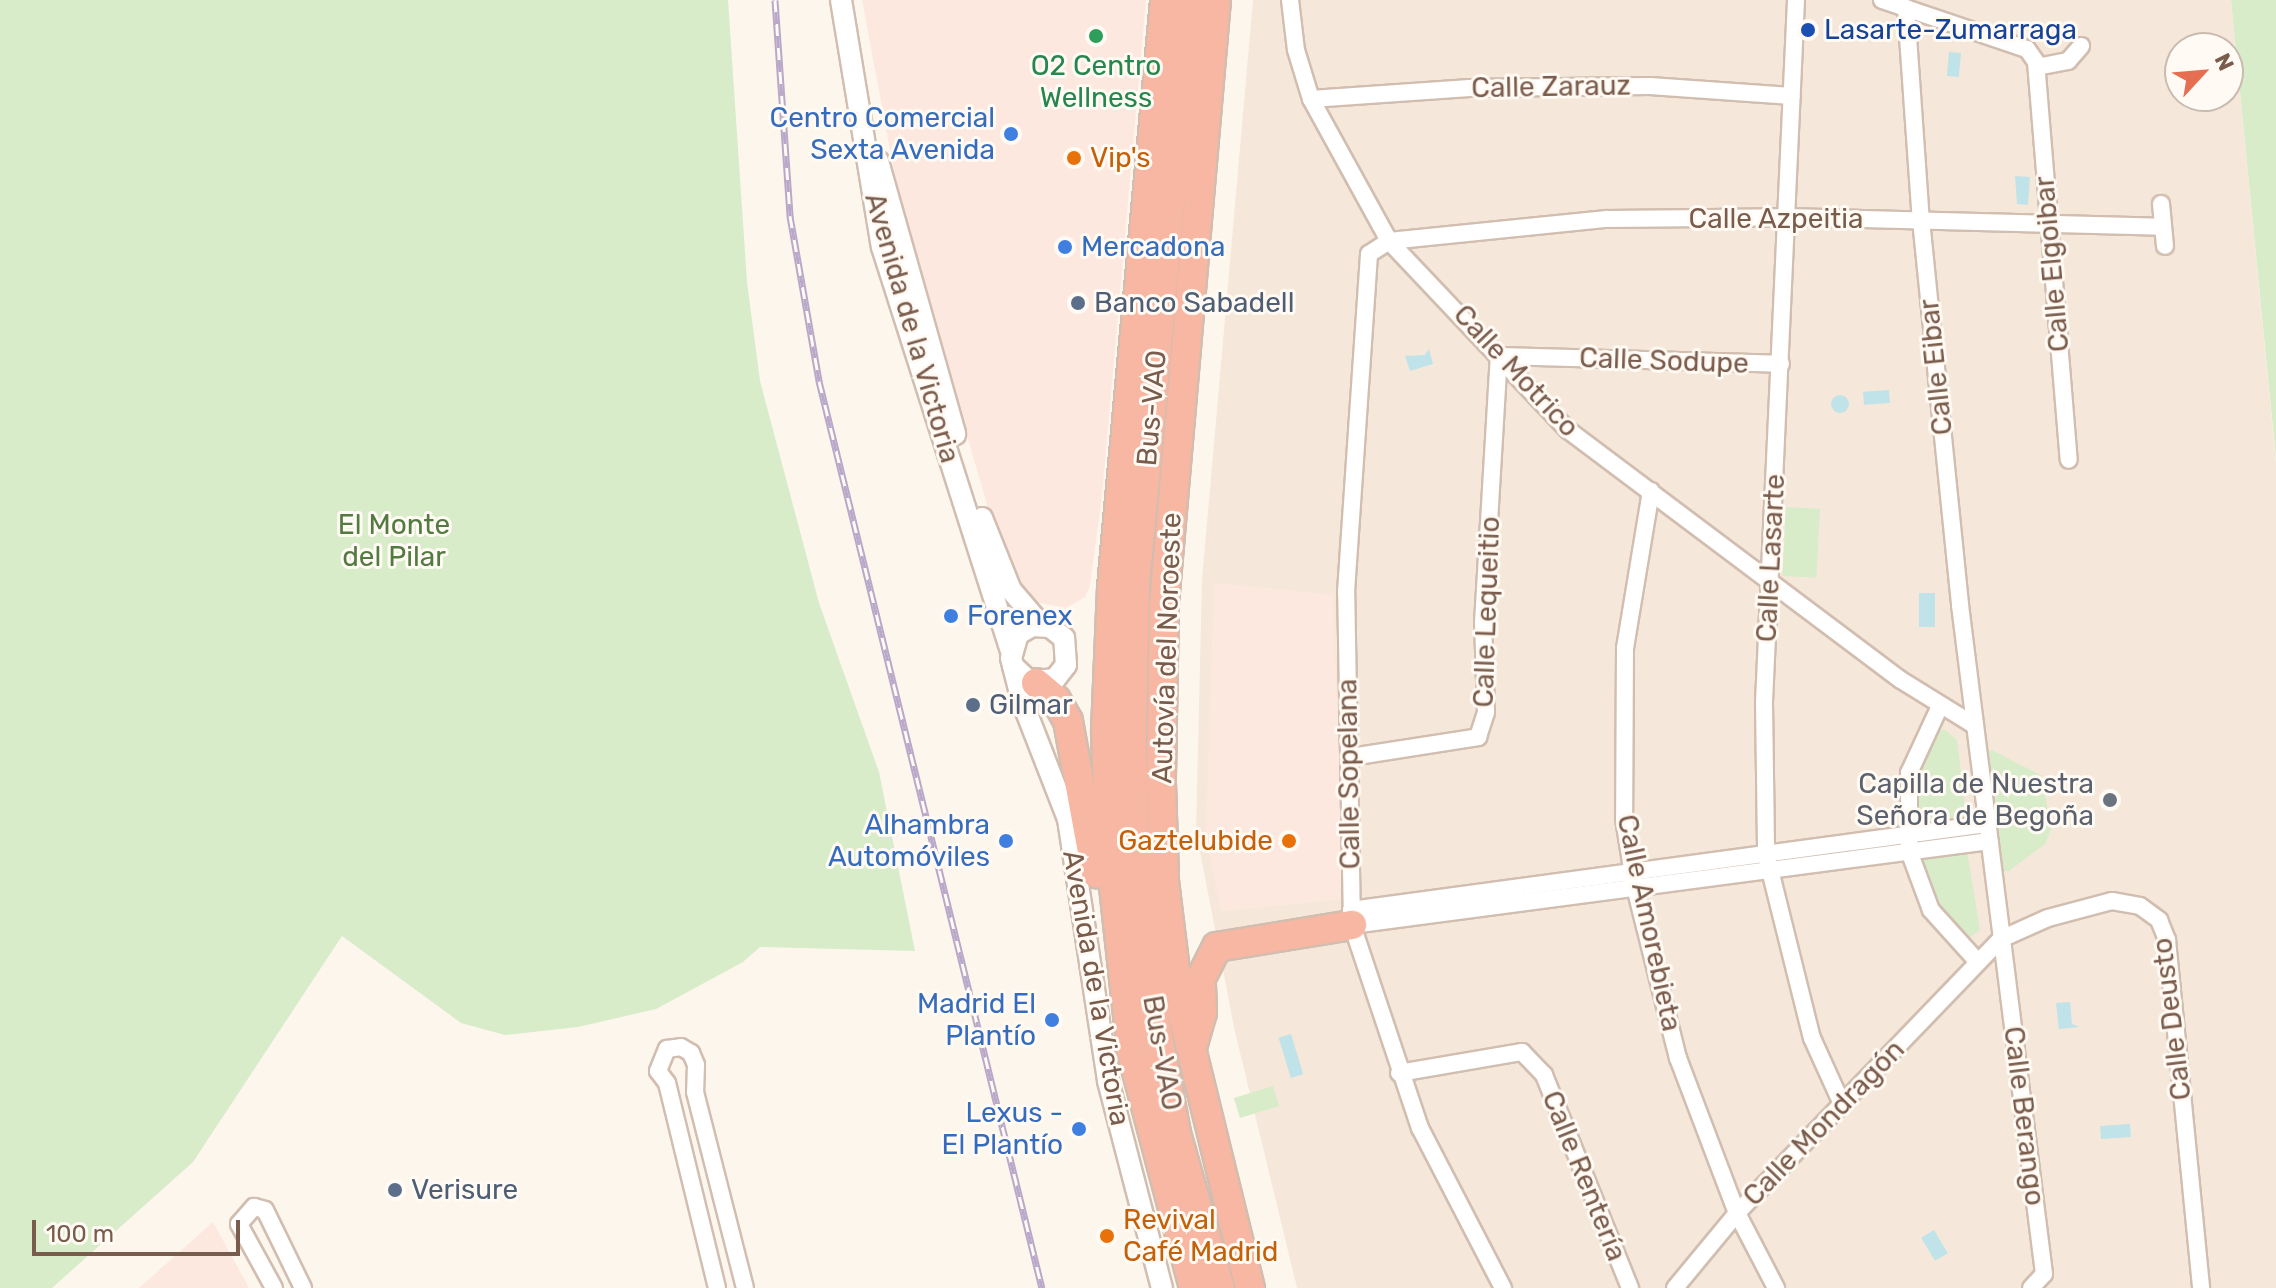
<!DOCTYPE html>
<meta charset="utf-8">
<style>
body{margin:0}
#map{position:relative;width:2276px;height:1288px;overflow:hidden;background:#fdf6ec;font-family:Rubik,sans-serif}
div>[style]{position:absolute}
.residential>*{inset:0;background:#f5e8da}
.commercial>*{inset:0;background:#fde8e0}
.green>*{inset:0;background:#d8ecc9;transform-origin:0 0}
.water>*{inset:0;background:#bfe3e8;transform-origin:0 0}
.round{border-radius:50%}
.roads{filter:drop-shadow(2px 0 #d1beb0) drop-shadow(-2px 0 #d1beb0) drop-shadow(0 2px #d1beb0) drop-shadow(0 -2px #d1beb0)}
.minor>*{height:16px;margin:-8px;padding:0 8px;transform-origin:8px;border-radius:8px;background:#fff}
.tertiary>*{height:20px;margin:-10px;padding:0 10px;transform-origin:10px;border-radius:10px;background:#fff}
.motorway>*{height:28px;margin:-14px;padding:0 14px;transform-origin:14px;border-radius:14px;background:#f7b7a3}
.rail>*{height:7px;margin-top:-3.5px;transform-origin:0;background:repeating-linear-gradient(90deg,#fffaf3 0 12px,#b9a8c9 0 24px);box-sizing:border-box;border-block:2px solid #b9a8c9}
.dots>*{width:22px;height:22px;translate:-50% -50%;box-sizing:border-box;border:4px solid #fffaf3;border-radius:50%}
span{translate:-50% -50%;white-space:nowrap;text-align:center;line-height:1.15;-webkit-text-stroke:6px #fffaf3;paint-order:stroke}
.transit-label{font-size:28px;color:#164399}
.left{translate:0 -50%;text-align:left}
.leisure-label{font-size:28px;color:#27864d}
.street-label{font-size:28px;color:#7a5c4d}
.shop-label{font-size:28px;color:#366cbe}
.right{translate:-100% -50%;text-align:right}
.food-label{font-size:28px;color:#c56008}
.service-label{font-size:28px;color:#4e5e75}
.park-label{font-size:28px;color:#537a41}
.worship-label{font-size:28px;color:#5b616d}
.north{position:absolute;left:2164px;top:32px;width:80px;height:80px;box-sizing:border-box;background:#fffaf3;border:2px solid #cabbb1;border-radius:50%;rotate:64deg;font-size:22px;font-weight:700;line-height:32px;text-align:center;color:#7a5c4d}
.north::after{content:'';display:block;margin:auto;width:28px;height:36px;background:#e76f51;clip-path:polygon(50% 0,100% 100%,50% 72%,0 100%)}
.scale{position:absolute;left:32px;top:1220px;width:208px;height:36px;box-sizing:border-box;border:4px solid #7a5c4d;border-top:0;padding-left:10px;font-size:24px;line-height:28px;white-space:nowrap;color:#7a5c4d;-webkit-text-stroke:6px #fffaf3;paint-order:stroke}
</style>
<div id="map">
<div class="residential">
<i style="clip-path:polygon(evenodd,1253px 0,2231px 0,2276px 463px,2276px 1288px,1297px 1288px,1235px 1032px,1196px 831px,1202px 580px,1253px 0,2180px 48px,2228px 48px,2228px 96px,2180px 96px,2180px 48px)"></i>
</div>
<div class="commercial">
<i style="clip-path:polygon(862px 0,1146px 0,1102px 495px,1090px 586px,1085px 597px,1066px 608px,1035px 602px,1027px 594px,989px 511px,902px 214px)"></i>
<i style="clip-path:polygon(1214px 583px,1333px 595px,1344px 899px,1221px 911px,1206px 836px)"></i>
<i style="clip-path:polygon(213px 1222px,249px 1288px,139px 1288px)"></i>
</div>
<div class="green">
<i style="clip-path:polygon(0 0,728px 0,747px 282px,760px 381px,819px 603px,879px 772px,915px 951px,760px 947px,743px 962px,656px 1009px,578px 1027px,505px 1035px,461px 1023px,342px 936px,193px 1162px,52px 1288px,0 1288px)"></i>
<i style="clip-path:polygon(2231px 0,2276px 0,2276px 459px)"></i>
<i style="left:1786px;top:507px;width:34px;height:69px;rotate:3deg"></i>
<i style="clip-path:polygon(1944px 729px,1957px 740px,1965px 806px,1955px 818px,1925px 822px,1915px 809px,1922px 764px,1933px 735px)"></i>
<i style="clip-path:polygon(1992px 750px,2042px 776px,2051px 830px,2045px 844px,2009px 871px,2003px 871px,1987px 753px)"></i>
<i style="clip-path:polygon(1967px 851px,1980px 930px,1969px 938px,1939px 905px,1923px 862px,1924px 858px)"></i>
<i style="left:1273px;top:1086px;width:21px;height:41px;rotate:73deg"></i>
</div>
<div class="water">
<i style="left:1949px;top:52px;width:12px;height:24px;rotate:5deg"></i>
<i style="clip-path:polygon(2015px 176px,2030px 177px,2028px 205px,2017px 204px)"></i>
<i style="clip-path:polygon(1429px 349px,1433px 364px,1410px 371px,1405px 356px,1425px 355px)"></i>
<i style="left:1889px;top:390px;width:13px;height:26px;rotate:86deg"></i>
<i class="round" style="left:1831px;top:395px;width:18px;height:18px"></i>
<i style="left:1919px;top:593px;width:16px;height:34px"></i>
<i style="clip-path:polygon(2070px 1002px,2072px 1024px,2080px 1027px,2059px 1029px,2056px 1003px)"></i>
<i style="left:1291px;top:1034px;width:42px;height:13px;rotate:73deg"></i>
<i style="left:2130px;top:1124px;width:13px;height:30px;rotate:86deg"></i>
<i style="left:1934px;top:1230px;width:27px;height:15px;rotate:59deg"></i>
</div>
<div class="roads">
<div class="minor">
<i style="left:1290px;top:0;width:50px;rotate:83.2deg"></i>
<i style="left:1296px;top:50px;width:51px;rotate:73deg"></i>
<i style="left:1311px;top:99px;width:162px;rotate:61.2deg"></i>
<i style="left:1389px;top:241px;width:260px;rotate:46.6deg"></i>
<i style="left:1568px;top:430px;width:416px;rotate:36.9deg"></i>
<i style="left:1901px;top:680px;width:86px;rotate:31.7deg"></i>
<i style="left:1796px;top:0;width:704px;rotate:92.61deg"></i>
<i style="left:1764px;top:703px;width:151px;rotate:89.2deg"></i>
<i style="left:1766px;top:854px;width:190px;rotate:76deg"></i>
<i style="left:1812px;top:1038px;width:72px;rotate:65.6deg"></i>
<i style="left:1882px;top:0;width:153px;rotate:18.7deg"></i>
<i style="left:2027px;top:49px;width:16px;rotate:55deg"></i>
<i style="left:2036px;top:62px;width:399px;rotate:85.3deg"></i>
<i style="left:1906px;top:8px;width:213px;rotate:86deg"></i>
<i style="left:1921px;top:220px;width:387px;rotate:84.2deg"></i>
<i style="left:1960px;top:605px;width:674px;rotate:82.84deg"></i>
<i style="left:2044px;top:1274px;width:19px;rotate:133deg"></i>
<i style="left:2037px;top:67px;width:32px;rotate:-11deg"></i>
<i style="left:2068px;top:61px;width:20px;rotate:-49deg"></i>
<i style="left:1311px;top:99px;width:159px;rotate:-4deg"></i>
<i style="left:1470px;top:88px;width:180px;rotate:-0.6deg"></i>
<i style="left:1650px;top:86px;width:142px;rotate:4deg"></i>
<i style="left:2161px;top:204px;width:42px;rotate:84.6deg"></i>
<i style="left:1651px;top:491px;width:159px;rotate:99.4deg"></i>
<i style="left:1625px;top:648px;width:171px;rotate:90.3deg"></i>
<i style="left:1624px;top:819px;width:69px;rotate:80.8deg"></i>
<i style="left:1635px;top:887px;width:176px;rotate:75.9deg"></i>
<i style="left:1678px;top:1058px;width:166px;rotate:69.2deg"></i>
<i style="left:1737px;top:1213px;width:85px;rotate:62.5deg"></i>
<i style="left:1940px;top:706px;width:74px;rotate:114.8deg"></i>
<i style="left:1909px;top:773px;width:78px;rotate:90deg"></i>
<i style="left:1909px;top:851px;width:63px;rotate:69.6deg"></i>
<i style="left:1931px;top:910px;width:69px;rotate:48deg"></i>
<i style="left:1351px;top:757px;width:129px;rotate:-8.9deg"></i>
<i style="left:1478px;top:737px;width:26px;rotate:-72deg"></i>
<i style="left:1486px;top:712px;width:89px;rotate:-91.9deg"></i>
<i style="left:1483px;top:623px;width:267px;rotate:-86.6deg"></i>
<i style="left:1499px;top:356px;width:282px;rotate:1.6deg"></i>
<i style="left:1351px;top:910px;width:641px;rotate:-7.71deg"></i>
<i style="left:1352px;top:925px;width:643px;rotate:-7.51deg"></i>
<i style="left:1399px;top:1073px;width:125px;rotate:-9.7deg"></i>
<i style="left:1522px;top:1052px;width:32px;rotate:46deg"></i>
<i style="left:1544px;top:1075px;width:230px;rotate:68deg"></i>
<i style="left:274px;top:1288px;width:73px;rotate:-118.7deg"></i>
<i style="left:239px;top:1224px;width:23px;rotate:-49deg"></i>
<i style="left:254px;top:1207px;width:11px;rotate:15deg"></i>
<i style="left:265px;top:1210px;width:87px;rotate:64deg"></i>
<i style="left:717px;top:1288px;width:211px;rotate:-103.7deg"></i>
<i style="left:667px;top:1083px;width:15px;rotate:-127deg"></i>
<i style="left:658px;top:1071px;width:24px;rotate:-68deg"></i>
<i style="left:667px;top:1049px;width:14px;rotate:-8deg"></i>
<i style="left:681px;top:1047px;width:12px;rotate:31deg"></i>
<i style="left:691px;top:1053px;width:13px;rotate:67deg"></i>
<i style="left:696px;top:1065px;width:27px;rotate:92deg"></i>
<i style="left:695px;top:1092px;width:202px;rotate:75.7deg"></i>
<i style="left:1503px;top:1288px;width:180px;rotate:-117.4deg"></i>
<i style="left:1420px;top:1128px;width:214px;rotate:-108.5deg"></i>
<i style="left:1352px;top:925px;width:333px;rotate:-91deg"></i>
<i style="left:1346px;top:592px;width:339px;rotate:-86.1deg"></i>
<i style="left:1369px;top:254px;width:24px;rotate:-33deg"></i>
<i style="left:1389px;top:241px;width:219px;rotate:-5.8deg"></i>
<i style="left:1607px;top:219px;width:178px;rotate:-0.6deg"></i>
<i style="left:1785px;top:217px;width:378px;rotate:1.5deg"></i>
<i style="left:1675px;top:1288px;width:97px;rotate:-50.4deg"></i>
<i style="left:1737px;top:1213px;width:380px;rotate:-46.1deg"></i>
<i style="left:2001px;top:939px;width:51px;rotate:-24.1deg"></i>
<i style="left:2048px;top:918px;width:66px;rotate:-14.9deg"></i>
<i style="left:2112px;top:901px;width:28px;rotate:10deg"></i>
<i style="left:2140px;top:906px;width:24px;rotate:36deg"></i>
<i style="left:2159px;top:920px;width:22px;rotate:68deg"></i>
<i style="left:2167px;top:940px;width:350px;rotate:84.4deg"></i>
</div>
<div class="tertiary">
<i style="left:841px;top:0;width:250px;rotate:80.6deg"></i>
<i style="left:882px;top:247px;width:423px;rotate:72.3deg"></i>
<i style="left:878px;top:161px;width:284px;rotate:74.2deg"></i>
<i style="left:982px;top:518px;width:78px;rotate:68.1deg"></i>
<i style="left:1011px;top:590px;width:46px;rotate:49.4deg"></i>
<i style="left:1013px;top:666px;width:22px;rotate:43deg"></i>
<i style="left:1029px;top:681px;width:26px;rotate:-4deg"></i>
<i style="left:1055px;top:679px;width:18px;rotate:-52deg"></i>
<i style="left:1066px;top:665px;width:27px;rotate:-94deg"></i>
<i style="left:1064px;top:638px;width:18px;rotate:-142deg"></i>
<i style="left:1050px;top:627px;width:18px;rotate:-177deg"></i>
<i style="left:1032px;top:626px;width:16px;rotate:150deg"></i>
<i style="left:1018px;top:634px;width:25px;rotate:106deg"></i>
<i style="left:1011px;top:658px;width:44px;rotate:75.7deg"></i>
<i style="left:1022px;top:701px;width:127px;rotate:68.7deg"></i>
<i style="left:1068px;top:819px;width:265px;rotate:81.3deg"></i>
<i style="left:1108px;top:1081px;width:214px;rotate:75.4deg"></i>
</div>
<div class="motorway">
<i style="left:1165px;top:0;width:589px;rotate:95.16deg"></i>
<i style="left:1112px;top:587px;width:146px;rotate:92.4deg"></i>
<i style="left:1106px;top:733px;width:117px;rotate:88deg"></i>
<i style="left:1110px;top:850px;width:204px;rotate:83.8deg"></i>
<i style="left:1132px;top:1053px;width:243px;rotate:75.2deg"></i>
<i style="left:1189px;top:0;width:589px;rotate:95.26deg"></i>
<i style="left:1135px;top:587px;width:151px;rotate:91.1deg"></i>
<i style="left:1132px;top:738px;width:99px;rotate:88.8deg"></i>
<i style="left:1134px;top:837px;width:174px;rotate:83.7deg"></i>
<i style="left:1153px;top:1010px;width:125px;rotate:79.4deg"></i>
<i style="left:1176px;top:1133px;width:161px;rotate:74.2deg"></i>
<i style="left:1216px;top:0;width:606px;rotate:94.92deg"></i>
<i style="left:1164px;top:604px;width:179px;rotate:91deg"></i>
<i style="left:1161px;top:783px;width:98px;rotate:88.2deg"></i>
<i style="left:1164px;top:881px;width:115px;rotate:83deg"></i>
<i style="left:1178px;top:995px;width:302px;rotate:76.2deg"></i>
<i style="left:1036px;top:683px;width:26px;rotate:40deg"></i>
<i style="left:1056px;top:700px;width:24px;rotate:60deg"></i>
<i style="left:1068px;top:721px;width:155px;rotate:79.6deg"></i>
<i style="left:1193px;top:1044px;width:32px;rotate:-74deg"></i>
<i style="left:1202px;top:1013px;width:35px;rotate:-92deg"></i>
<i style="left:1201px;top:978px;width:35px;rotate:-63deg"></i>
<i style="left:1217px;top:947px;width:137px;rotate:-9.3deg"></i>
</div>
</div>
<div class="rail">
<i style="left:775px;top:0;width:217px;rotate:86deg"></i>
<i style="left:790px;top:216px;width:168px;rotate:80deg"></i>
<i style="left:819px;top:381px;width:934px;rotate:76.19deg"></i>
</div>
<div class="dots">
<i style="left:1808px;top:30px;background:#1a4fb4"></i>
<i style="left:1096px;top:36px;background:#2e9e5b"></i>
<i style="left:1011px;top:134px;background:#3f7fe0"></i>
<i style="left:1074px;top:158px;background:#e8710a"></i>
<i style="left:1065px;top:247px;background:#3f7fe0"></i>
<i style="left:1078px;top:303px;background:#5c6f8a"></i>
<i style="left:951px;top:616px;background:#3f7fe0"></i>
<i style="left:973px;top:705px;background:#5c6f8a"></i>
<i style="left:2110px;top:800px;background:#6b7280"></i>
<i style="left:1006px;top:841px;background:#3f7fe0"></i>
<i style="left:1289px;top:841px;background:#e8710a"></i>
<i style="left:1052px;top:1020px;background:#3f7fe0"></i>
<i style="left:1079px;top:1129px;background:#3f7fe0"></i>
<i style="left:395px;top:1190px;background:#5c6f8a"></i>
<i style="left:1107px;top:1236px;background:#e8710a"></i>
</div>
<div class="transit-label">
<span class="left" style="left:1824px;top:30px">Lasarte-Zumarraga</span>
</div>
<div class="leisure-label">
<span style="left:1096px;top:82px">O2 Centro<br>Wellness</span>
</div>
<div class="street-label">
<span style="left:1551px;top:87px;rotate:-1deg">Calle Zarauz</span>
<span style="left:1776px;top:219px">Calle Azpeitia</span>
<span style="left:2052px;top:264px;rotate:-95deg">Calle Elgoibar</span>
<span style="left:912px;top:328px;rotate:74deg">Avenida de la Victoria</span>
<span style="left:1664px;top:361px;rotate:2deg">Calle Sodupe</span>
<span style="left:1936px;top:367px;rotate:-96deg">Calle Eibar</span>
<span style="left:1516px;top:371px;rotate:47deg">Calle Motrico</span>
<span style="left:1152px;top:408px;rotate:-85deg">Bus-VAO</span>
<span style="left:1771px;top:558px;rotate:-87deg">Calle Lasarte</span>
<span style="left:1487px;top:612px;rotate:-88deg">Calle Lequeitio</span>
<span style="left:1167px;top:648px;rotate:-88deg">Autovía del Noroeste</span>
<span style="left:1349px;top:774px;rotate:-91deg">Calle Sopelana</span>
<span style="left:1649px;top:923px;rotate:78deg">Calle Amorebieta</span>
<span style="left:1096px;top:988px;rotate:80deg">Avenida de la Victoria</span>
<span style="left:2172px;top:1019px;rotate:-97deg">Calle Deusto</span>
<span style="left:1162px;top:1053px;rotate:80deg">Bus-VAO</span>
<span style="left:2024px;top:1116px;rotate:83deg">Calle Berango</span>
<span style="left:1824px;top:1123px;rotate:-46deg">Calle Mondragón</span>
<span style="left:1584px;top:1176px;rotate:68deg">Calle Rentería</span>
</div>
<div class="shop-label">
<span class="right" style="left:995px;top:134px">Centro Comercial<br>Sexta Avenida</span>
<span class="left" style="left:1081px;top:247px">Mercadona</span>
<span class="left" style="left:967px;top:616px">Forenex</span>
<span class="right" style="left:990px;top:841px">Alhambra<br>Automóviles</span>
<span class="right" style="left:1036px;top:1020px">Madrid El<br>Plantío</span>
<span class="right" style="left:1063px;top:1129px">Lexus -<br>El Plantío</span>
</div>
<div class="food-label">
<span class="left" style="left:1090px;top:158px">Vip's</span>
<span class="right" style="left:1273px;top:841px">Gaztelubide</span>
<span class="left" style="left:1123px;top:1236px">Revival<br>Café Madrid</span>
</div>
<div class="service-label">
<span class="left" style="left:1094px;top:303px">Banco Sabadell</span>
<span class="left" style="left:989px;top:705px">Gilmar</span>
<span class="left" style="left:411px;top:1190px">Verisure</span>
</div>
<div class="park-label">
<span style="left:394px;top:541px">El Monte<br>del Pilar</span>
</div>
<div class="worship-label">
<span class="right" style="left:2094px;top:800px">Capilla de Nuestra<br>Señora de Begoña</span>
</div>
<div class="north">N</div>
<div class="scale">100 m</div>
</div>
